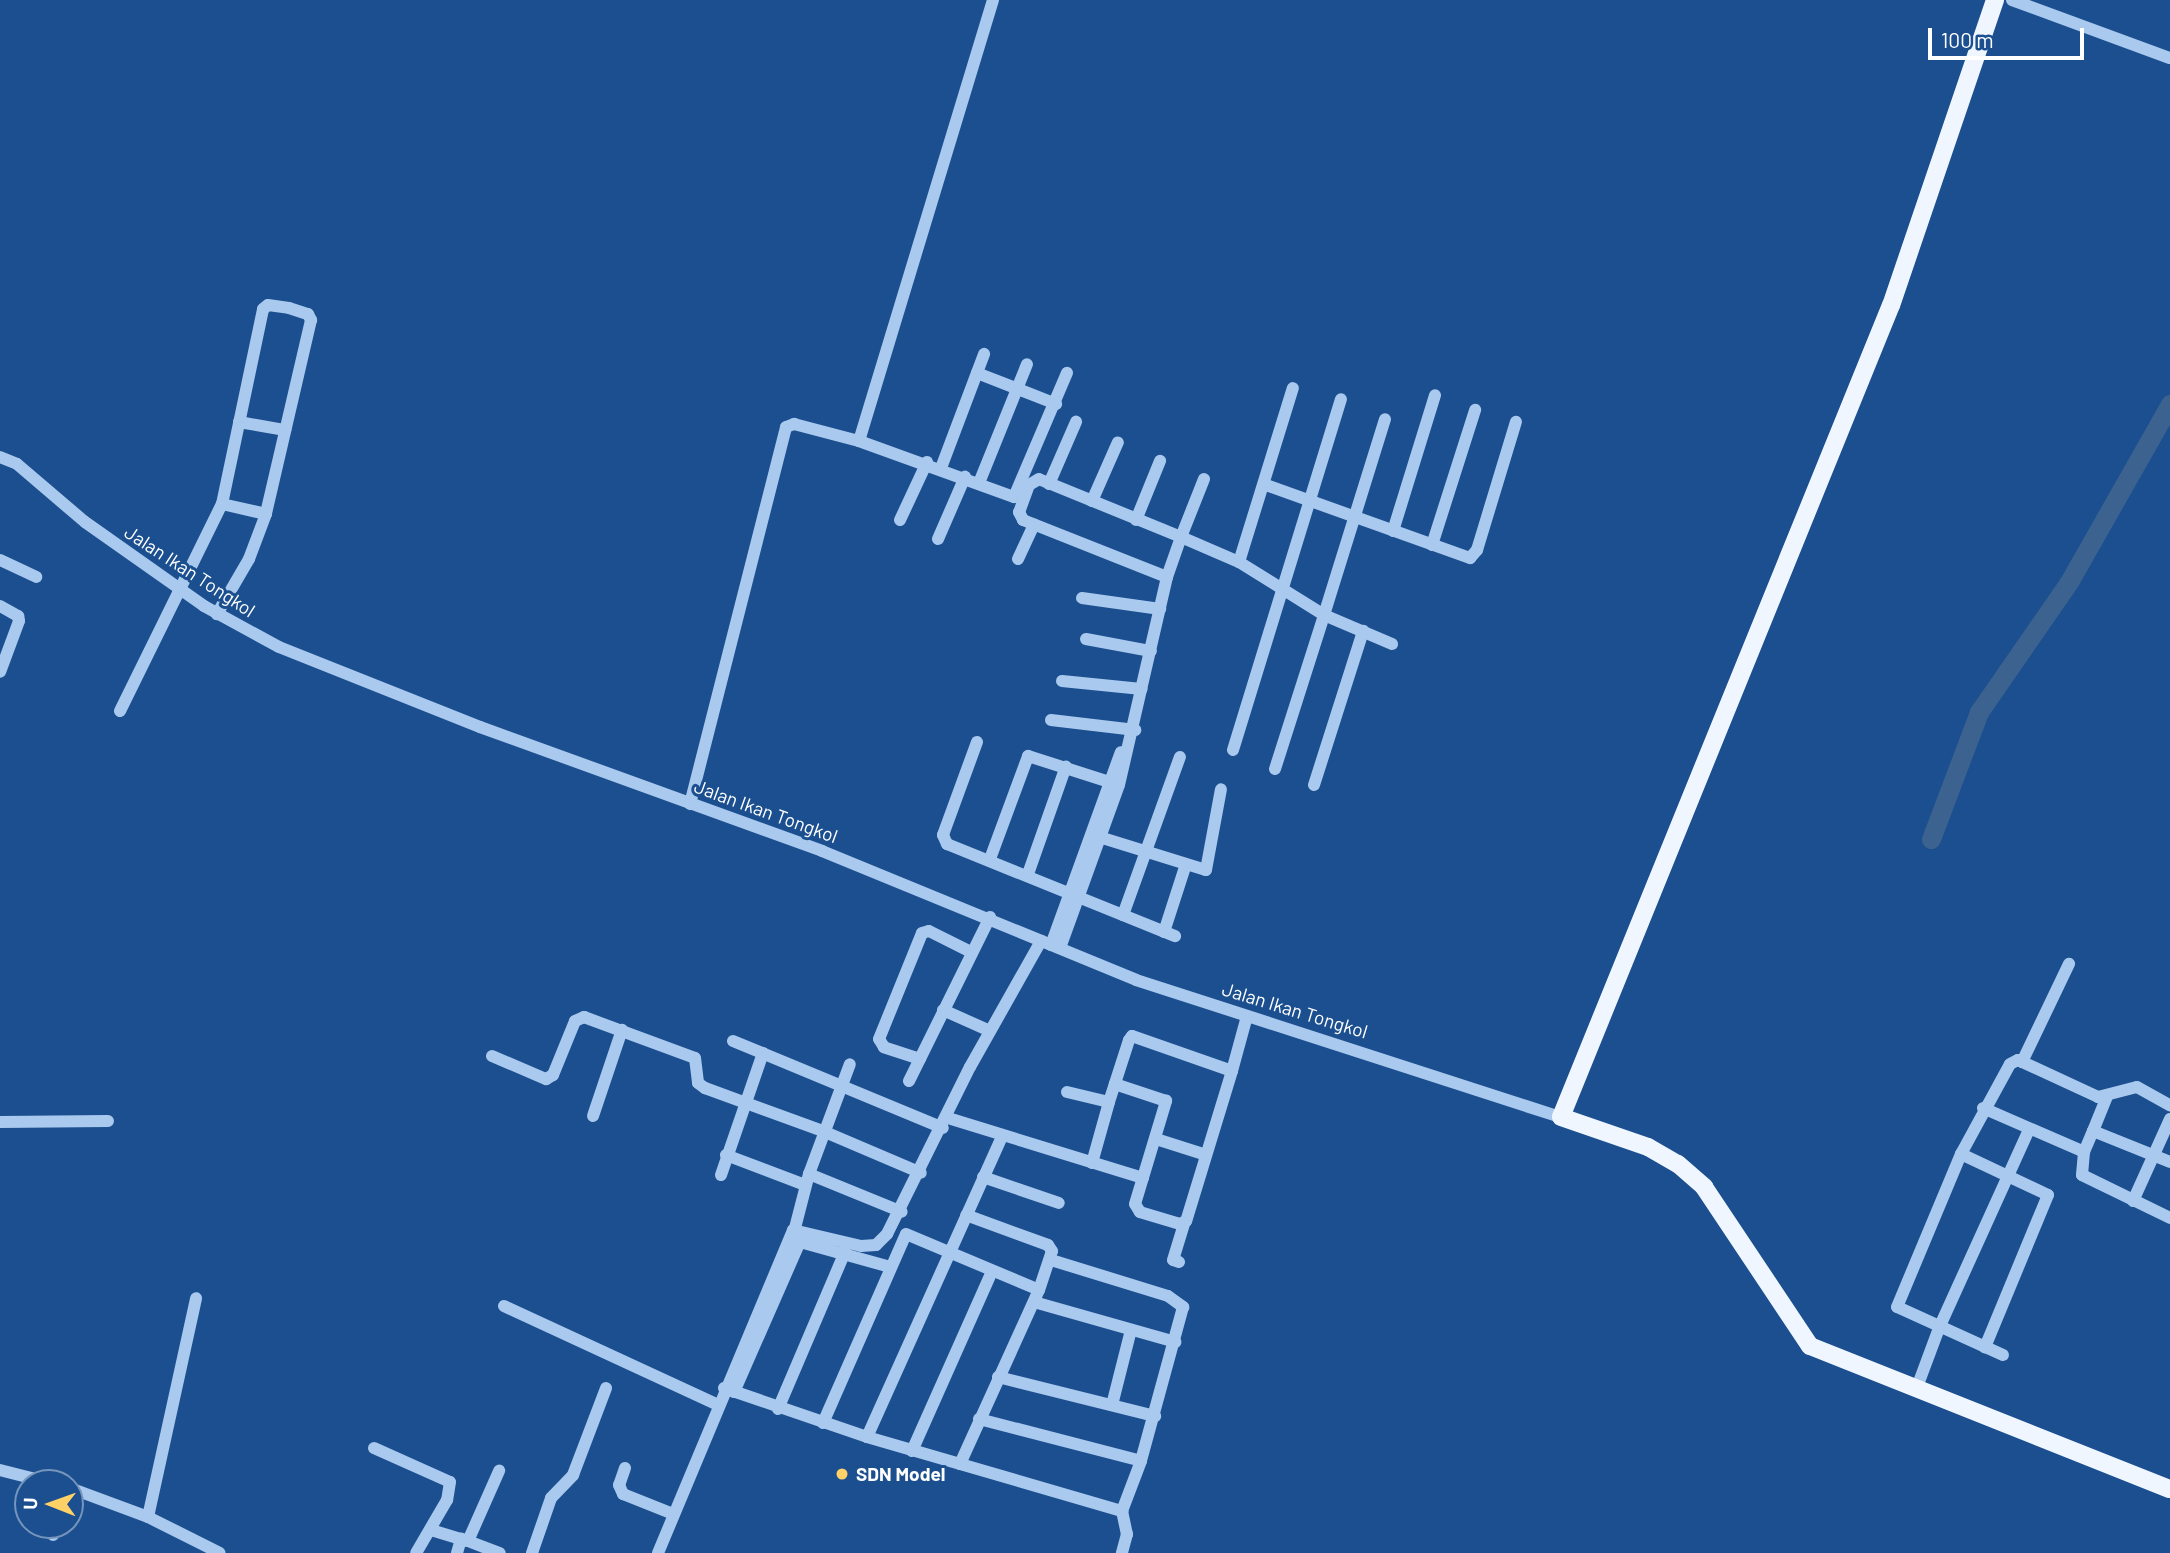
<!DOCTYPE html>
<style>
body{margin:0}
#map{position:relative;width:2170px;height:1553px;overflow:hidden;background:#1b4f8f;font-family:Barlow,sans-serif}
div>[style]{position:absolute}
.river>*{height:19px;margin:-9.5px;padding:0 9.5px;transform-origin:9.5px;border-radius:9.5px;background:#3c6290}
.minor>*{height:12px;margin:-6px;padding:0 6px;transform-origin:6px;border-radius:6px;background:#a9c9ee}
.major>*{height:18px;margin:-9px;padding:0 9px;transform-origin:9px;border-radius:9px;background:#f0f6ff}
.dots>*{width:19px;height:19px;translate:-50% -50%;box-sizing:border-box;border:4px solid #1b4f8f;border-radius:50%}
span{translate:-50% -50%;white-space:nowrap;text-align:center;line-height:1.15;-webkit-text-stroke:6px #1b4f8f;paint-order:stroke}
.street-label{font-size:19px;color:#fff}
.poi-label{font-size:19px;color:#fff;font-weight:700}
.left{translate:0 -50%;text-align:left}
.north{position:absolute;left:14px;top:1469px;width:70px;height:70px;box-sizing:border-box;background:#1b4f8f;border:2px solid #7695bc;border-radius:50%;rotate:271deg;font-size:19px;font-weight:700;line-height:28px;text-align:center;color:#fff}
.north::after{content:'';display:block;margin:auto;width:24px;height:32px;background:#ffd166;clip-path:polygon(50% 0,100% 100%,50% 72%,0 100%)}
.scale{position:absolute;left:1928px;top:28px;width:156px;height:32px;box-sizing:border-box;border:4px solid #fff;border-top:0;padding-left:9px;font-size:21px;line-height:24px;white-space:nowrap;color:#fff;-webkit-text-stroke:5px #1b4f8f;paint-order:stroke}
</style>
<div id="map">
<div class="river">
<i style="left:1931px;top:839px;width:136px;rotate:-69.3deg"></i>
<i style="left:1979px;top:712px;width:158px;rotate:-55.3deg"></i>
<i style="left:2069px;top:582px;width:205px;rotate:-60.4deg"></i>
</div>
<div class="minor">
<i style="left:2012px;top:0;width:168px;rotate:20.2deg"></i>
<i style="left:977px;top:373px;width:85px;rotate:21.4deg"></i>
<i style="left:239px;top:422px;width:47px;rotate:9.9deg"></i>
<i style="left:859px;top:441px;width:461px;rotate:-73.1deg"></i>
<i style="left:0;top:457px;width:18px;rotate:22deg"></i>
<i style="left:17px;top:464px;width:89px;rotate:40.5deg"></i>
<i style="left:85px;top:522px;width:146px;rotate:35.2deg"></i>
<i style="left:204px;top:606px;width:85px;rotate:28.7deg"></i>
<i style="left:279px;top:647px;width:216px;rotate:21.7deg"></i>
<i style="left:480px;top:727px;width:364px;rotate:19.9deg"></i>
<i style="left:822px;top:851px;width:339px;rotate:22.3deg"></i>
<i style="left:1136px;top:980px;width:447px;rotate:17.9deg"></i>
<i style="left:941px;top:468px;width:122px;rotate:-69.3deg"></i>
<i style="left:1204px;top:479px;width:62px;rotate:111.6deg"></i>
<i style="left:1181px;top:537px;width:63px;rotate:23.3deg"></i>
<i style="left:1239px;top:562px;width:182px;rotate:-72.8deg"></i>
<i style="left:979px;top:483px;width:128px;rotate:-68deg"></i>
<i style="left:1049px;top:484px;width:68px;rotate:-66.5deg"></i>
<i style="left:1266px;top:485px;width:217px;rotate:19.7deg"></i>
<i style="left:1470px;top:558px;width:11px;rotate:-49deg"></i>
<i style="left:1477px;top:550px;width:134px;rotate:-73.1deg"></i>
<i style="left:1092px;top:501px;width:64px;rotate:-66.2deg"></i>
<i style="left:222px;top:504px;width:45px;rotate:12.8deg"></i>
<i style="left:900px;top:520px;width:64px;rotate:-65deg"></i>
<i style="left:1136px;top:520px;width:64px;rotate:-67.9deg"></i>
<i style="left:1393px;top:531px;width:142px;rotate:-72.8deg"></i>
<i style="left:938px;top:539px;width:68px;rotate:-66.5deg"></i>
<i style="left:1432px;top:545px;width:142px;rotate:-72.3deg"></i>
<i style="left:1018px;top:559px;width:38px;rotate:-65deg"></i>
<i style="left:0;top:560px;width:40px;rotate:25deg"></i>
<i style="left:1239px;top:562px;width:100px;rotate:31.9deg"></i>
<i style="left:1324px;top:615px;width:205px;rotate:-72.7deg"></i>
<i style="left:1082px;top:598px;width:79px;rotate:8deg"></i>
<i style="left:0;top:606px;width:21px;rotate:29deg"></i>
<i style="left:18px;top:616px;width:5px;rotate:79deg"></i>
<i style="left:19px;top:621px;width:54px;rotate:110.4deg"></i>
<i style="left:1086px;top:639px;width:66px;rotate:10.5deg"></i>
<i style="left:1062px;top:681px;width:80px;rotate:5.7deg"></i>
<i style="left:120px;top:711px;width:231px;rotate:-63.8deg"></i>
<i style="left:222px;top:504px;width:199px;rotate:-78.1deg"></i>
<i style="left:263px;top:309px;width:6px;rotate:-39deg"></i>
<i style="left:268px;top:305px;width:21px;rotate:8deg"></i>
<i style="left:289px;top:308px;width:20px;rotate:18deg"></i>
<i style="left:308px;top:314px;width:7px;rotate:63deg"></i>
<i style="left:311px;top:320px;width:199px;rotate:103.1deg"></i>
<i style="left:266px;top:514px;width:48px;rotate:110.7deg"></i>
<i style="left:249px;top:559px;width:64px;rotate:120.2deg"></i>
<i style="left:1051px;top:720px;width:85px;rotate:6.8deg"></i>
<i style="left:977px;top:742px;width:99px;rotate:110.1deg"></i>
<i style="left:943px;top:835px;width:10px;rotate:66deg"></i>
<i style="left:947px;top:844px;width:246px;rotate:22deg"></i>
<i style="left:1233px;top:750px;width:367px;rotate:-72.9deg"></i>
<i style="left:1275px;top:769px;width:162px;rotate:-72.3deg"></i>
<i style="left:1324px;top:615px;width:74px;rotate:23.1deg"></i>
<i style="left:1314px;top:785px;width:162px;rotate:-72.3deg"></i>
<i style="left:690px;top:804px;width:389px;rotate:-75.7deg"></i>
<i style="left:786px;top:427px;width:9px;rotate:-21deg"></i>
<i style="left:794px;top:424px;width:67px;rotate:14.7deg"></i>
<i style="left:859px;top:441px;width:165px;rotate:19.9deg"></i>
<i style="left:1014px;top:497px;width:135px;rotate:-66.9deg"></i>
<i style="left:1096px;top:836px;width:115px;rotate:17.2deg"></i>
<i style="left:1206px;top:870px;width:82px;rotate:-79.5deg"></i>
<i style="left:990px;top:859px;width:110px;rotate:-69.7deg"></i>
<i style="left:1028px;top:756px;width:92px;rotate:17.7deg"></i>
<i style="left:1028px;top:874px;width:114px;rotate:-70.6deg"></i>
<i style="left:1123px;top:915px;width:168px;rotate:-70.2deg"></i>
<i style="left:1164px;top:932px;width:68px;rotate:-72.1deg"></i>
<i style="left:1051px;top:945px;width:205px;rotate:-70.1deg"></i>
<i style="left:1060px;top:948px;width:173px;rotate:-70.1deg"></i>
<i style="left:1119px;top:785px;width:213px;rotate:-77deg"></i>
<i style="left:1167px;top:577px;width:42px;rotate:-70.7deg"></i>
<i style="left:1181px;top:537px;width:153px;rotate:-157.8deg"></i>
<i style="left:1039px;top:479px;width:12px;rotate:149deg"></i>
<i style="left:1029px;top:485px;width:29px;rotate:110deg"></i>
<i style="left:1019px;top:512px;width:9px;rotate:63deg"></i>
<i style="left:1023px;top:520px;width:155px;rotate:21.6deg"></i>
<i style="left:943px;top:1010px;width:51px;rotate:24.1deg"></i>
<i style="left:733px;top:1041px;width:227px;rotate:22.5deg"></i>
<i style="left:492px;top:1056px;width:59px;rotate:23.1deg"></i>
<i style="left:546px;top:1079px;width:8px;rotate:-30deg"></i>
<i style="left:553px;top:1075px;width:58px;rotate:-67.8deg"></i>
<i style="left:575px;top:1021px;width:10px;rotate:-24deg"></i>
<i style="left:584px;top:1017px;width:118px;rotate:20.3deg"></i>
<i style="left:695px;top:1058px;width:25px;rotate:83deg"></i>
<i style="left:698px;top:1083px;width:9px;rotate:36deg"></i>
<i style="left:705px;top:1088px;width:128px;rotate:20.1deg"></i>
<i style="left:825px;top:1132px;width:104px;rotate:23.1deg"></i>
<i style="left:920px;top:1059px;width:38px;rotate:-162deg"></i>
<i style="left:884px;top:1047px;width:9px;rotate:-122deg"></i>
<i style="left:879px;top:1039px;width:114px;rotate:-67.9deg"></i>
<i style="left:922px;top:933px;width:7px;rotate:-16deg"></i>
<i style="left:929px;top:931px;width:45px;rotate:26.6deg"></i>
<i style="left:2022px;top:1062px;width:109px;rotate:-64.4deg"></i>
<i style="left:1232px;top:1071px;width:57px;rotate:-74.7deg"></i>
<i style="left:909px;top:1081px;width:183px;rotate:-63.7deg"></i>
<i style="left:1067px;top:1092px;width:43px;rotate:13.4deg"></i>
<i style="left:1983px;top:1108px;width:110px;rotate:23.5deg"></i>
<i style="left:2084px;top:1152px;width:23px;rotate:-67deg"></i>
<i style="left:2093px;top:1131px;width:83px;rotate:21.9deg"></i>
<i style="left:593px;top:1116px;width:91px;rotate:-71.4deg"></i>
<i style="left:948px;top:1118px;width:204px;rotate:17.1deg"></i>
<i style="left:0;top:1122px;width:108px;rotate:-0.5deg"></i>
<i style="left:2093px;top:1131px;width:37px;rotate:-68deg"></i>
<i style="left:1156px;top:1139px;width:52px;rotate:17.7deg"></i>
<i style="left:2084px;top:1152px;width:23px;rotate:95deg"></i>
<i style="left:2082px;top:1175px;width:98px;rotate:26deg"></i>
<i style="left:1961px;top:1154px;width:96px;rotate:25.2deg"></i>
<i style="left:2048px;top:1195px;width:165px;rotate:112.5deg"></i>
<i style="left:726px;top:1155px;width:85px;rotate:20.8deg"></i>
<i style="left:1092px;top:1163px;width:63px;rotate:-74.4deg"></i>
<i style="left:1109px;top:1102px;width:65px;rotate:-72.1deg"></i>
<i style="left:1129px;top:1040px;width:5px;rotate:-53deg"></i>
<i style="left:1132px;top:1036px;width:106px;rotate:19.3deg"></i>
<i style="left:1232px;top:1071px;width:157px;rotate:107deg"></i>
<i style="left:1186px;top:1221px;width:7px;rotate:153deg"></i>
<i style="left:1180px;top:1224px;width:42px;rotate:-163.3deg"></i>
<i style="left:1140px;top:1212px;width:9px;rotate:-122deg"></i>
<i style="left:1135px;top:1204px;width:108px;rotate:-73.2deg"></i>
<i style="left:1166px;top:1101px;width:54px;rotate:-161.6deg"></i>
<i style="left:809px;top:1174px;width:100px;rotate:22.2deg"></i>
<i style="left:721px;top:1175px;width:129px;rotate:-71deg"></i>
<i style="left:983px;top:1177px;width:80px;rotate:18.9deg"></i>
<i style="left:2133px;top:1201px;width:90px;rotate:-65.7deg"></i>
<i style="left:795px;top:1228px;width:56px;rotate:-75.5deg"></i>
<i style="left:809px;top:1174px;width:117px;rotate:-69.6deg"></i>
<i style="left:1051px;top:1260px;width:122px;rotate:17.1deg"></i>
<i style="left:1168px;top:1296px;width:19px;rotate:36deg"></i>
<i style="left:1183px;top:1307px;width:160px;rotate:105.3deg"></i>
<i style="left:1141px;top:1461px;width:53px;rotate:110.8deg"></i>
<i style="left:1122px;top:1511px;width:24px;rotate:78deg"></i>
<i style="left:1127px;top:1534px;width:20px;rotate:105deg"></i>
<i style="left:1179px;top:1262px;width:6px;rotate:-162deg"></i>
<i style="left:1173px;top:1260px;width:39px;rotate:-73deg"></i>
<i style="left:1034px;top:1302px;width:147px;rotate:15.8deg"></i>
<i style="left:504px;top:1306px;width:236px;rotate:24.8deg"></i>
<i style="left:2003px;top:1355px;width:116px;rotate:-155.6deg"></i>
<i style="left:1897px;top:1307px;width:166px;rotate:-67.3deg"></i>
<i style="left:1961px;top:1154px;width:102px;rotate:-61.4deg"></i>
<i style="left:2010px;top:1064px;width:9px;rotate:-27deg"></i>
<i style="left:2018px;top:1060px;width:88px;rotate:24.8deg"></i>
<i style="left:2098px;top:1097px;width:40px;rotate:-14.4deg"></i>
<i style="left:2137px;top:1087px;width:38px;rotate:29deg"></i>
<i style="left:998px;top:1377px;width:162px;rotate:14deg"></i>
<i style="left:724px;top:1388px;width:151px;rotate:18.9deg"></i>
<i style="left:867px;top:1437px;width:266px;rotate:16.2deg"></i>
<i style="left:1916px;top:1390px;width:66px;rotate:-69.6deg"></i>
<i style="left:1939px;top:1328px;width:217px;rotate:-65.6deg"></i>
<i style="left:734px;top:1392px;width:164px;rotate:-66.3deg"></i>
<i style="left:800px;top:1242px;width:93px;rotate:15.5deg"></i>
<i style="left:1112px;top:1405px;width:77px;rotate:-75.8deg"></i>
<i style="left:778px;top:1409px;width:171px;rotate:-66.9deg"></i>
<i style="left:979px;top:1419px;width:167px;rotate:14.5deg"></i>
<i style="left:823px;top:1423px;width:206px;rotate:-66.3deg"></i>
<i style="left:906px;top:1234px;width:144px;rotate:22.8deg"></i>
<i style="left:867px;top:1437px;width:329px;rotate:-65.8deg"></i>
<i style="left:374px;top:1448px;width:83px;rotate:24.1deg"></i>
<i style="left:450px;top:1482px;width:18px;rotate:99deg"></i>
<i style="left:447px;top:1500px;width:61px;rotate:120.3deg"></i>
<i style="left:912px;top:1451px;width:197px;rotate:-66deg"></i>
<i style="left:960px;top:1464px;width:191px;rotate:-65.6deg"></i>
<i style="left:1039px;top:1290px;width:41px;rotate:-71.6deg"></i>
<i style="left:1052px;top:1251px;width:7px;rotate:-124deg"></i>
<i style="left:1048px;top:1245px;width:87px;rotate:-159.9deg"></i>
<i style="left:625px;top:1468px;width:18px;rotate:109deg"></i>
<i style="left:619px;top:1485px;width:10px;rotate:66deg"></i>
<i style="left:623px;top:1494px;width:54px;rotate:21.8deg"></i>
<i style="left:0;top:1470px;width:53px;rotate:14.3deg"></i>
<i style="left:70px;top:1488px;width:83px;rotate:20.4deg"></i>
<i style="left:148px;top:1517px;width:80px;rotate:26.6deg"></i>
<i style="left:148px;top:1517px;width:224px;rotate:-77.6deg"></i>
<i style="left:431px;top:1530px;width:31px;rotate:17deg"></i>
<i style="left:53px;top:1535px;width:11px;rotate:-68deg"></i>
<i style="left:468px;top:1541px;width:34px;rotate:21deg"></i>
<i style="left:457px;top:1553px;width:15px;rotate:-74deg"></i>
<i style="left:461px;top:1539px;width:7px;rotate:16deg"></i>
<i style="left:468px;top:1541px;width:77px;rotate:-66.1deg"></i>
<i style="left:532px;top:1553px;width:58px;rotate:-70.9deg"></i>
<i style="left:551px;top:1498px;width:32px;rotate:-46deg"></i>
<i style="left:573px;top:1475px;width:93px;rotate:-69.2deg"></i>
<i style="left:658px;top:1553px;width:350px;rotate:-67.3deg"></i>
<i style="left:793px;top:1230px;width:70px;rotate:13.2deg"></i>
<i style="left:861px;top:1246px;width:15px;rotate:-4deg"></i>
<i style="left:876px;top:1245px;width:16px;rotate:-45deg"></i>
<i style="left:887px;top:1234px;width:186px;rotate:-63.6deg"></i>
<i style="left:970px;top:1067px;width:145px;rotate:-60.6deg"></i>
</div>
<div class="major">
<i style="left:1995px;top:0;width:322px;rotate:108.8deg"></i>
<i style="left:1891px;top:305px;width:876px;rotate:112.12deg"></i>
<i style="left:1561px;top:1117px;width:92px;rotate:19deg"></i>
<i style="left:1648px;top:1147px;width:34px;rotate:30deg"></i>
<i style="left:1678px;top:1164px;width:35px;rotate:41deg"></i>
<i style="left:1704px;top:1187px;width:191px;rotate:56.3deg"></i>
<i style="left:1810px;top:1346px;width:387px;rotate:21.7deg"></i>
</div>
<div class="dots">
<i style="left:842px;top:1474px;background:#ffd166"></i>
</div>
<div class="street-label">
<span style="left:190px;top:571px;rotate:33deg">Jalan Ikan Tongkol</span>
<span style="left:766px;top:811px;rotate:20deg">Jalan Ikan Tongkol</span>
<span style="left:1295px;top:1010px;rotate:17deg">Jalan Ikan Tongkol</span>
</div>
<div class="poi-label">
<span class="left" style="left:856px;top:1474px">SDN Model</span>
</div>
<div class="north">U</div>
<div class="scale">100 m</div>
</div>
